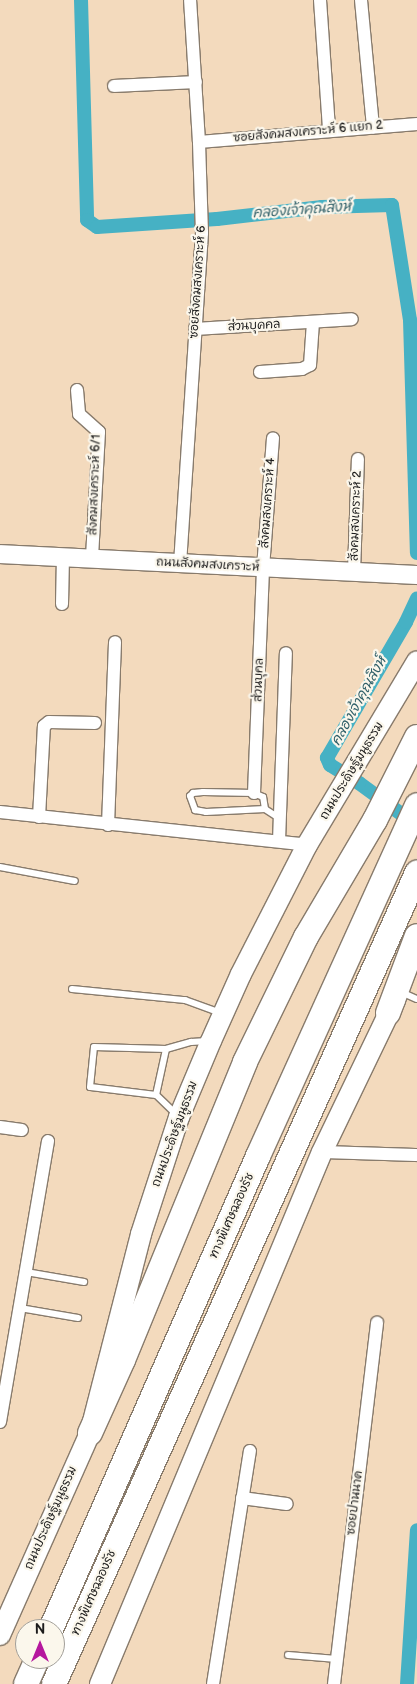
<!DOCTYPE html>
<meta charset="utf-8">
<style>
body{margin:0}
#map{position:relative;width:417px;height:1684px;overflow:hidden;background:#f3dabd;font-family:"Balsamiq Sans","Playpen Sans Thai",sans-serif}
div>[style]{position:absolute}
.canal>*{height:14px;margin:-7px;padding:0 7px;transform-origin:7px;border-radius:7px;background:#46b1c4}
.roads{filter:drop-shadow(1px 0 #887b6c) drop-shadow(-1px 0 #887b6c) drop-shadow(0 1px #887b6c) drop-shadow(0 -1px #887b6c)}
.service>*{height:6px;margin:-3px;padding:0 3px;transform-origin:3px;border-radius:3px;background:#fff}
.minor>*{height:12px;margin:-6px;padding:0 6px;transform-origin:6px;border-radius:6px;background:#fff}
.secondary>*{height:18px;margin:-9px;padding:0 9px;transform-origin:9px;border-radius:9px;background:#fff}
.primary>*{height:20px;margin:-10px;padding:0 10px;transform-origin:10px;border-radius:10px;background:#fff}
.motorway>*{height:24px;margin:-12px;padding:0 12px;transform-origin:12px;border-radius:12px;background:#fff}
span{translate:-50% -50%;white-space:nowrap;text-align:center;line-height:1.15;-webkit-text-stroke:4.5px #fbf7ec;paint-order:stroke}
.street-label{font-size:12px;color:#1c1c1c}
.water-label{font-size:14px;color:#2f5f68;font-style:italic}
.north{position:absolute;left:15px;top:1619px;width:50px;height:50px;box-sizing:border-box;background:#fbf7ec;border:1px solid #a29f99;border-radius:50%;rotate:0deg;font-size:14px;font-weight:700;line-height:20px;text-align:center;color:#1c1c1c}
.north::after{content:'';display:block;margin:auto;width:18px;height:22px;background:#b5179e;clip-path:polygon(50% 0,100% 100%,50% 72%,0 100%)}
</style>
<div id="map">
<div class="canal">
<i style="left:81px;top:0;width:220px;rotate:88.4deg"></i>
<i style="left:87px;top:220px;width:12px;rotate:35deg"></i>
<i style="left:97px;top:227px;width:120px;rotate:-3.8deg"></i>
<i style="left:217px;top:219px;width:106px;rotate:-6.5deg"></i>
<i style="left:322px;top:207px;width:70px;rotate:-1.6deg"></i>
<i style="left:392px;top:205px;width:116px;rotate:81.1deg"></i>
<i style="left:410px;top:320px;width:233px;rotate:88.3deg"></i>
<i style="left:415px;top:824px;width:69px;rotate:-143.8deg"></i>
<i style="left:359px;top:783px;width:34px;rotate:-148deg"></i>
<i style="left:330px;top:765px;width:8px;rotate:-113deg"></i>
<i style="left:327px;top:758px;width:157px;rotate:-59.8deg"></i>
<i style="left:406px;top:622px;width:26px;rotate:-65deg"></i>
<i style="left:407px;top:1684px;width:154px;rotate:-86.3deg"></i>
</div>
<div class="roads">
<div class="service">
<i style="left:265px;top:809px;width:12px;rotate:-99deg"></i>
<i style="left:263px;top:797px;width:10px;rotate:-156deg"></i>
<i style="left:254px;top:793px;width:51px;rotate:-178.9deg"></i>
<i style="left:203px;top:792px;width:10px;rotate:174deg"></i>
<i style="left:193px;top:793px;width:4px;rotate:135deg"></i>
<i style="left:190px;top:796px;width:15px;rotate:70deg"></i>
<i style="left:195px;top:810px;width:11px;rotate:10deg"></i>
<i style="left:206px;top:812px;width:59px;rotate:-2.9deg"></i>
<i style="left:265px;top:809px;width:17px;rotate:33deg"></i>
<i style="left:0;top:867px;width:76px;rotate:10.6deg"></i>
<i style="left:72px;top:989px;width:114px;rotate:5.6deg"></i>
<i style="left:185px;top:1000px;width:37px;rotate:20deg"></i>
<i style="left:401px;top:992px;width:17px;rotate:24deg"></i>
<i style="left:156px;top:1095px;width:66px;rotate:-173.1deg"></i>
<i style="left:90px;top:1087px;width:40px;rotate:-84.3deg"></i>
<i style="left:94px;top:1047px;width:72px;rotate:1.6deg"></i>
<i style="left:177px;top:1115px;width:29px;rotate:-136deg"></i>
<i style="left:156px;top:1095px;width:47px;rotate:-77.7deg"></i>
<i style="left:166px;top:1049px;width:26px;rotate:-16deg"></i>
<i style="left:191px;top:1042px;width:16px;rotate:-4deg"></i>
<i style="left:26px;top:1272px;width:59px;rotate:9.8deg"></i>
<i style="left:20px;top:1308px;width:59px;rotate:9.8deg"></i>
<i style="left:288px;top:1655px;width:49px;rotate:4.7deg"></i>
</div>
<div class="minor">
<i style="left:320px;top:0;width:130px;rotate:86deg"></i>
<i style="left:361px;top:0;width:128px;rotate:84.6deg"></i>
<i style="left:114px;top:86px;width:82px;rotate:-2.8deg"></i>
<i style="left:199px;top:142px;width:219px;rotate:-4.7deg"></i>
<i style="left:195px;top:329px;width:157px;rotate:-3.6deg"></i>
<i style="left:260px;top:372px;width:42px;rotate:-4.1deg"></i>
<i style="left:302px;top:369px;width:9px;rotate:-27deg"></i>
<i style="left:310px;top:365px;width:43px;rotate:-86deg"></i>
<i style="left:77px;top:390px;width:24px;rotate:85deg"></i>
<i style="left:79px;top:414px;width:27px;rotate:42deg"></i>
<i style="left:99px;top:432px;width:127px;rotate:93.2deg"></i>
<i style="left:180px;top:564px;width:332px;rotate:-86.2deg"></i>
<i style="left:202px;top:233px;width:91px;rotate:-91.9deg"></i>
<i style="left:199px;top:142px;width:142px;rotate:-93.6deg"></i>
<i style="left:354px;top:572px;width:113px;rotate:-88deg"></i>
<i style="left:62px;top:604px;width:46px;rotate:-88.8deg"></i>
<i style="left:254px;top:793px;width:225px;rotate:-87.7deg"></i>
<i style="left:263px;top:568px;width:130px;rotate:-85.6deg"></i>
<i style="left:0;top:812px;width:309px;rotate:6.1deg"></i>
<i style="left:39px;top:817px;width:91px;rotate:-86.9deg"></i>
<i style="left:44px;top:726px;width:6px;rotate:-39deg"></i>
<i style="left:49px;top:722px;width:46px;rotate:1.2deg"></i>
<i style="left:108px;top:825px;width:183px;rotate:-87.8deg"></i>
<i style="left:279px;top:841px;width:188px;rotate:-87.9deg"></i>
<i style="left:0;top:1127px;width:22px;rotate:8deg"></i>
<i style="left:322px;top:1152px;width:95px;rotate:1.8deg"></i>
<i style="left:0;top:1422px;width:285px;rotate:-80.3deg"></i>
<i style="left:242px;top:1498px;width:45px;rotate:7.6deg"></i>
<i style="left:213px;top:1684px;width:236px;rotate:-81deg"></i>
<i style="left:334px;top:1684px;width:364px;rotate:-83.2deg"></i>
</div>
<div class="secondary">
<i style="left:0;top:554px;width:418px;rotate:2.9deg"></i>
</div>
<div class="primary">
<i style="left:0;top:1635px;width:221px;rotate:-66deg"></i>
<i style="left:90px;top:1433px;width:205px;rotate:-75.6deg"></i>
<i style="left:141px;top:1234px;width:123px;rotate:-72deg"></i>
<i style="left:179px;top:1117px;width:82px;rotate:-67.2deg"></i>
<i style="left:211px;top:1041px;width:73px;rotate:-65.9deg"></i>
<i style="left:241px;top:974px;width:145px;rotate:-62.9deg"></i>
<i style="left:307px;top:845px;width:214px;rotate:-59.1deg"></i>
<i style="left:100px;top:1684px;width:576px;rotate:-67.35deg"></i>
<i style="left:322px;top:1152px;width:169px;rotate:-64.3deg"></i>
</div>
<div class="motorway">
<i style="left:388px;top:1013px;width:82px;rotate:-69.4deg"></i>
<i style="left:90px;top:1433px;width:80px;rotate:-65.7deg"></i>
<i style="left:123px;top:1360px;width:322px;rotate:-67.7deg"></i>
<i style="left:245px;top:1062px;width:139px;rotate:-64deg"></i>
<i style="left:306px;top:937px;width:136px;rotate:-59.5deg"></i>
<i style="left:375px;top:820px;width:93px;rotate:-63.2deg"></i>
<i style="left:51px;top:1629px;width:516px;rotate:-66.36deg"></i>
<i style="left:258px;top:1156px;width:385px;rotate:-65.6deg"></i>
<i style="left:26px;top:1684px;width:27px;rotate:-66deg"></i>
<i style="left:54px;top:1684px;width:889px;rotate:-65.89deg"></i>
</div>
</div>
<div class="street-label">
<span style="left:308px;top:132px;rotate:-5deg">ซอยสังคมสงเคราะห์ 6 แยก 2</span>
<span style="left:198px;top:282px;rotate:-86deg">ซอยสังคมสงเคราะห์ 6</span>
<span style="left:254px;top:326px;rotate:-3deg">ส่วนบุคคล</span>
<span style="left:95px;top:485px;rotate:-88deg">สังคมสงเคราะห์ 6/1</span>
<span style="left:268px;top:503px;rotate:-86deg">สังคมสงเคราะห์ 4</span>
<span style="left:356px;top:516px;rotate:-88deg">สังคมสงเคราะห์ 2</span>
<span style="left:208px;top:565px;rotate:3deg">ถนนสังคมสงเคราะห์</span>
<span style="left:259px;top:680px;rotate:-88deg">ส่วนบุคล</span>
<span style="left:352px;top:771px;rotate:-59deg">ถนนประดิษฐ์มนูธรรม</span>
<span style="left:175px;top:1134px;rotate:-70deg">ถนนประดิษฐ์มนูธรรม</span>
<span style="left:232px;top:1216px;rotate:-66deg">ทางพิเศษฉลองรัช</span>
<span style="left:355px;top:1503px;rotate:-83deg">ซอยปานนาค</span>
<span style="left:51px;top:1518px;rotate:-66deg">ถนนประดิษฐ์มนูธรรม</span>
<span style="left:94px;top:1593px;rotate:-66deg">ทางพิเศษฉลองรัช</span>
</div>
<div class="water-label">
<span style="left:302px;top:210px;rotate:-4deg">คลองเจ้าคุณสิงห์</span>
<span style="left:359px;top:701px;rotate:-61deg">คลองเจ้าคุณสิงห์</span>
</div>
<div class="north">N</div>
</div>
